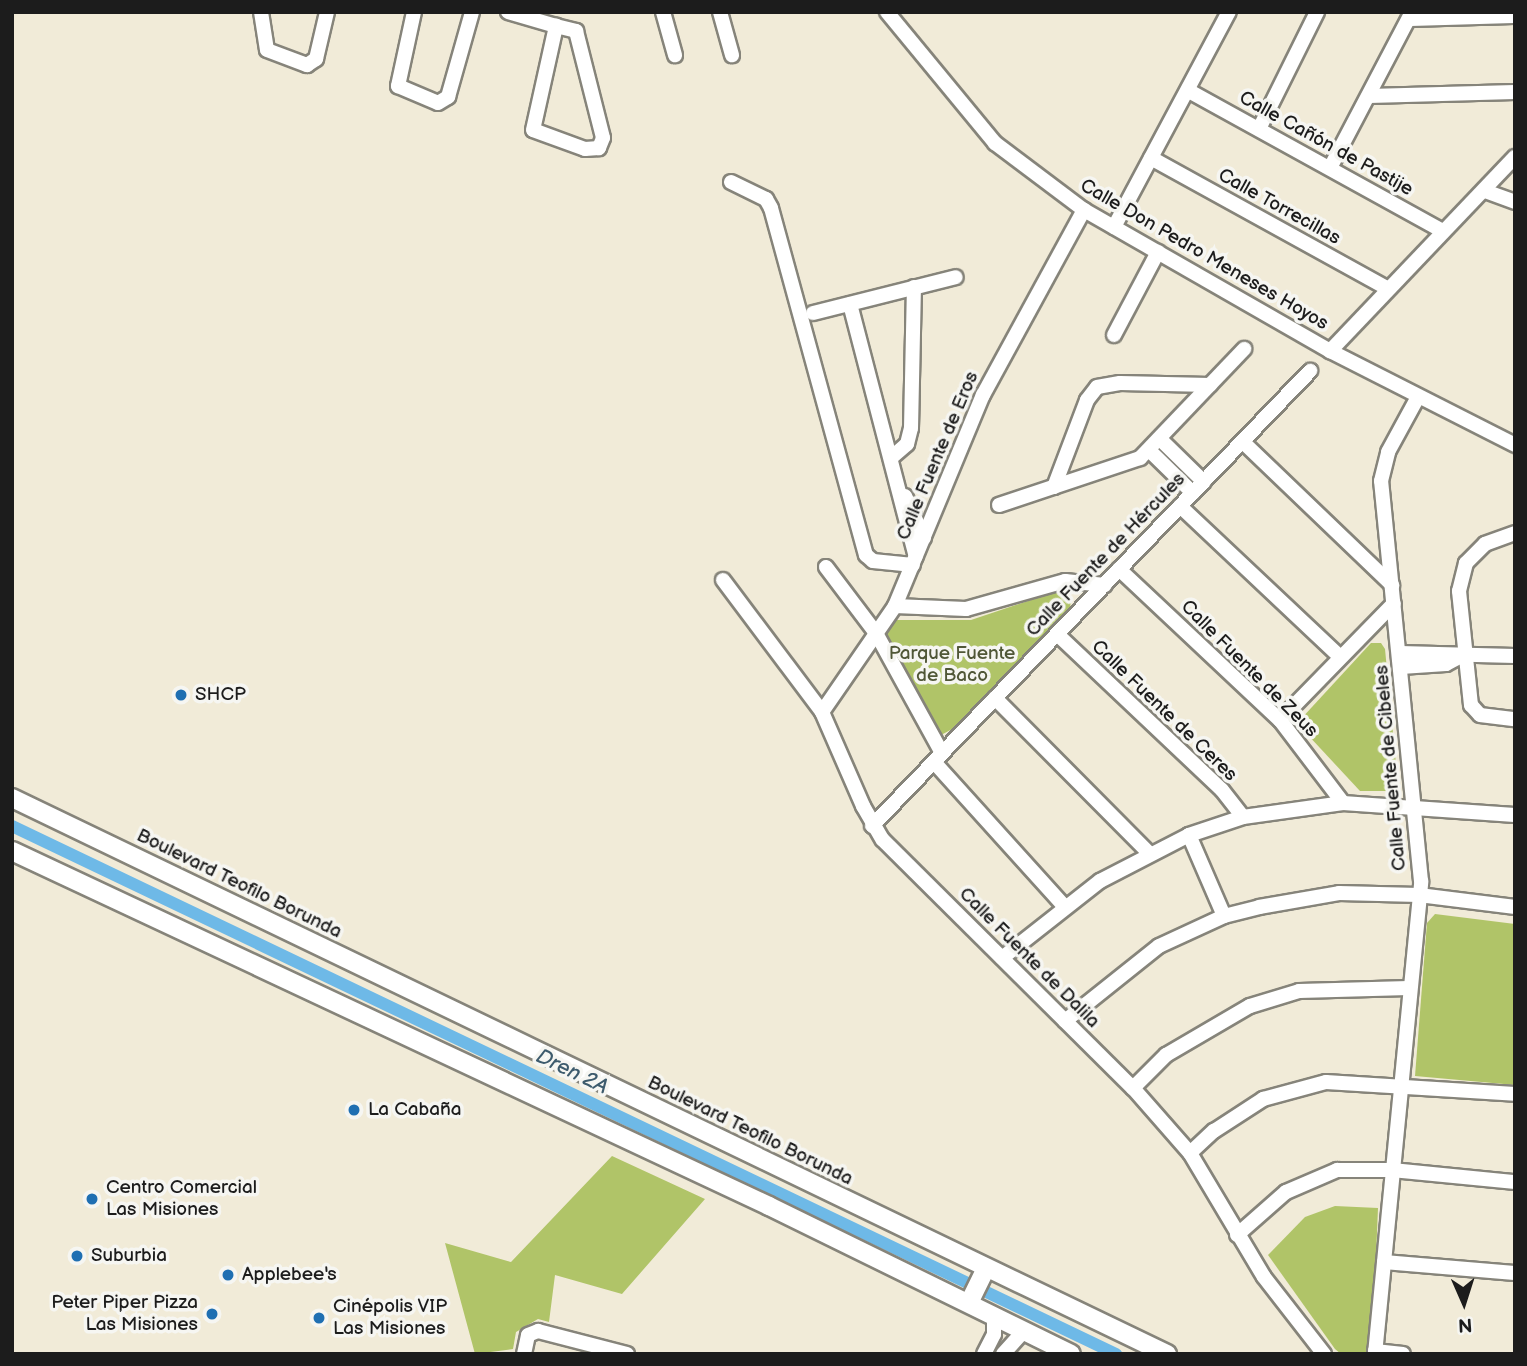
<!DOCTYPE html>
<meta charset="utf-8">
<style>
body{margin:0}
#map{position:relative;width:1527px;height:1366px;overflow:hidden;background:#f1ebd8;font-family:"Balsamiq Sans",sans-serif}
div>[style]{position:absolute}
.green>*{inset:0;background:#b0c468}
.canal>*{height:12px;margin:-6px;padding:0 6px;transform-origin:6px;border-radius:6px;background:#6eb9e7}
.roads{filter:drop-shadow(2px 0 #86847a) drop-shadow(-2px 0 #86847a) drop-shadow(0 2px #86847a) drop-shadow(0 -2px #86847a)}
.minor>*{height:14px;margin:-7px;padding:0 7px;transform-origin:7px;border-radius:7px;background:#fff}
.major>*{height:18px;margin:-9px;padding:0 9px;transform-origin:9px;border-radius:9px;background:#fff}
.dots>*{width:19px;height:19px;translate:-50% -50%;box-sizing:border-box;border:4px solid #f6f6f2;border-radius:50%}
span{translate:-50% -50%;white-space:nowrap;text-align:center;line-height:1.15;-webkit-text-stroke:7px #f6f6f2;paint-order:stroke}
.street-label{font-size:19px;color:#1c1c1c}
.park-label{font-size:19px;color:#505737}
.poi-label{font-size:19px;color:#1c1c1c}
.left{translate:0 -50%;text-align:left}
.right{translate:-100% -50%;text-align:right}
.water-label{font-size:21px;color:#3d5b6d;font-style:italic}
.frame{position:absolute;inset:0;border:14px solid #1c1c1c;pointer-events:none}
.north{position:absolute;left:1429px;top:1268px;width:70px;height:70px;-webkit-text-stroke:5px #f6f6f2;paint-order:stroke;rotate:177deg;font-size:19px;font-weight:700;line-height:28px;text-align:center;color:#1c1c1c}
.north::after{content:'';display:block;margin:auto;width:24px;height:32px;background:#1c1c1c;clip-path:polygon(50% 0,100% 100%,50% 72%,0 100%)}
</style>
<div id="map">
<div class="green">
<i style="clip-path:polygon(1064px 589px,1071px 597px,1070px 610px,960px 725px,941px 735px,885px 639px,891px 620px,971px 620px)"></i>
<i style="clip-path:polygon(1371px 643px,1381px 643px,1385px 649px,1398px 785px,1393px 791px,1360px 791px,1307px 734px,1300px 720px)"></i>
<i style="clip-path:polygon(1435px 914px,1515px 924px,1515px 1085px,1415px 1076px,1427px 923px)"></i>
<i style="clip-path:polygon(612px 1156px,705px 1199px,622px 1294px,555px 1275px,549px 1322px,538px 1319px,516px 1332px,513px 1349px,475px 1354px,445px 1243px,511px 1262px)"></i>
<i style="clip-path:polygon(1335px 1206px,1378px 1208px,1372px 1354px,1341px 1354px,1335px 1349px,1268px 1255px,1305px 1217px)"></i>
</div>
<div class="canal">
<i style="left:12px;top:826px;width:1224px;rotate:25.56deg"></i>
</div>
<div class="roads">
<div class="minor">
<i style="left:261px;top:12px;width:38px;rotate:81deg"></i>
<i style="left:267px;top:50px;width:43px;rotate:20.6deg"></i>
<i style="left:307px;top:65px;width:11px;rotate:-34deg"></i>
<i style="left:316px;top:59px;width:48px;rotate:-76.8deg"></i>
<i style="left:414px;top:12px;width:76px;rotate:102.2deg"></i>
<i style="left:398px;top:86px;width:43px;rotate:23deg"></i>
<i style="left:438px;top:103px;width:12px;rotate:-31deg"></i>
<i style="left:448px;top:97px;width:88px;rotate:-74.2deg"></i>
<i style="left:508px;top:12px;width:50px;rotate:16.3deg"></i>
<i style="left:556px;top:26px;width:21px;rotate:14deg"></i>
<i style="left:576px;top:31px;width:110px;rotate:75.8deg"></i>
<i style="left:603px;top:138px;width:11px;rotate:112deg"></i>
<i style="left:599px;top:148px;width:14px;rotate:176deg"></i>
<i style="left:585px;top:149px;width:55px;rotate:-159.9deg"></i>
<i style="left:533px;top:130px;width:107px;rotate:-77.5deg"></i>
<i style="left:663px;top:12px;width:45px;rotate:74.4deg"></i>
<i style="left:720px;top:12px;width:45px;rotate:74.4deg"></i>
<i style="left:887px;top:12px;width:170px;rotate:50.5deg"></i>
<i style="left:995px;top:143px;width:111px;rotate:37deg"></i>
<i style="left:1084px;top:210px;width:284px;rotate:29.8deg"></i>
<i style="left:1330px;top:351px;width:208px;rotate:26.9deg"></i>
<i style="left:1409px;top:19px;width:106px;rotate:-1.6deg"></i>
<i style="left:1189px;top:91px;width:290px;rotate:28.9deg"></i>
<i style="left:1369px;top:96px;width:146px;rotate:-1.6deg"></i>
<i style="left:1259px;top:129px;width:131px;rotate:-63.6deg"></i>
<i style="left:1151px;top:158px;width:271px;rotate:28.9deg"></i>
<i style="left:1330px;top:168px;width:176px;rotate:-62.3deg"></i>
<i style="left:731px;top:182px;width:39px;rotate:26deg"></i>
<i style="left:766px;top:199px;width:10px;rotate:61deg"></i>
<i style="left:771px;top:208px;width:360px;rotate:74.7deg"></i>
<i style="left:866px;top:555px;width:9px;rotate:41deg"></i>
<i style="left:873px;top:561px;width:40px;rotate:5.7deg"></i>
<i style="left:1485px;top:191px;width:32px;rotate:20deg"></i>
<i style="left:1114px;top:227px;width:244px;rotate:-61.9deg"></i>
<i style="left:850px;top:304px;width:261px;rotate:75.4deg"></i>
<i style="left:813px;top:313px;width:147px;rotate:-14.1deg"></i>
<i style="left:1114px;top:335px;width:94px;rotate:-62.1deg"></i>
<i style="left:1330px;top:351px;width:268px;rotate:-46.4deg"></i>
<i style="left:1161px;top:440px;width:60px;rotate:44.3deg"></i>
<i style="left:1243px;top:442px;width:207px;rotate:43.8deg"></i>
<i style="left:1150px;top:451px;width:60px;rotate:44.3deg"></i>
<i style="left:892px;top:457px;width:20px;rotate:-41deg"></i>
<i style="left:907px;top:444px;width:16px;rotate:-76deg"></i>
<i style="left:911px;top:428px;width:141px;rotate:-88.8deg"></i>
<i style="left:1054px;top:487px;width:93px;rotate:-69.2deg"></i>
<i style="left:1087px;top:400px;width:16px;rotate:-52deg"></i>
<i style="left:1097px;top:387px;width:23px;rotate:-10deg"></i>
<i style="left:1120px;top:383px;width:90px;rotate:1.3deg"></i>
<i style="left:905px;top:496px;width:46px;rotate:65.7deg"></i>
<i style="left:999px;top:505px;width:149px;rotate:-18.4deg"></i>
<i style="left:1140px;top:458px;width:151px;rotate:-46.3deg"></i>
<i style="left:1180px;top:506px;width:220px;rotate:43.3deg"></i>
<i style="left:1515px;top:533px;width:32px;rotate:160deg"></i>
<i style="left:1485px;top:544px;width:27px;rotate:135deg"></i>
<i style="left:1466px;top:563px;width:29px;rotate:104deg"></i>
<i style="left:1459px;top:591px;width:115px;rotate:84deg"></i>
<i style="left:1471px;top:705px;width:13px;rotate:48deg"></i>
<i style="left:1480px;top:715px;width:35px;rotate:7deg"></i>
<i style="left:826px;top:567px;width:83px;rotate:52.9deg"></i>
<i style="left:876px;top:633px;width:137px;rotate:61.2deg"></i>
<i style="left:1119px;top:569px;width:221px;rotate:43.2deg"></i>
<i style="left:1280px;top:720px;width:104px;rotate:52.8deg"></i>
<i style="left:723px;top:580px;width:165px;rotate:53.1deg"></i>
<i style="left:822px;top:712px;width:103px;rotate:66.4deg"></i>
<i style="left:863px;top:806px;width:39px;rotate:60deg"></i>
<i style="left:883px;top:840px;width:352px;rotate:44.8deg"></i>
<i style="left:1133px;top:1088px;width:86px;rotate:48.8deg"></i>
<i style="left:1190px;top:1153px;width:144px;rotate:59.2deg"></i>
<i style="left:1264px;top:1277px;width:98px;rotate:52.1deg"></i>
<i style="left:895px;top:606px;width:71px;rotate:2.4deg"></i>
<i style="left:966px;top:609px;width:103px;rotate:-15.8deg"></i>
<i style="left:1065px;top:581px;width:40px;rotate:5.7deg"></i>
<i style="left:1057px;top:634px;width:227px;rotate:43.4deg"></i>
<i style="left:1222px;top:790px;width:34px;rotate:52deg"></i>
<i style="left:1400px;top:653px;width:115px;rotate:1.5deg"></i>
<i style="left:1401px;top:667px;width:45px;rotate:-3.8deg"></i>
<i style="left:1446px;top:664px;width:19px;rotate:-28deg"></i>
<i style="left:995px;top:698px;width:218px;rotate:45.2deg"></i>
<i style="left:822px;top:712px;width:129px;rotate:-55.4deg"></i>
<i style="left:895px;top:606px;width:229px;rotate:-67.4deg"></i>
<i style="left:983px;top:395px;width:211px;rotate:-61.4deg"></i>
<i style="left:1280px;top:720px;width:163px;rotate:-45.7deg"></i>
<i style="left:934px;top:762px;width:194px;rotate:47.9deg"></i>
<i style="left:872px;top:826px;width:632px;rotate:-46.09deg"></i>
<i style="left:1189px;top:835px;width:88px;rotate:66.6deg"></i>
<i style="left:1002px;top:958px;width:125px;rotate:-38.2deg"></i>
<i style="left:1100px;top:881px;width:100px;rotate:-27.3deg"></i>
<i style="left:1189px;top:835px;width:57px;rotate:-18.4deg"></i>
<i style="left:1243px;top:817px;width:101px;rotate:-8deg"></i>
<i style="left:1343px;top:803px;width:172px;rotate:4deg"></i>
<i style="left:1065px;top:1021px;width:120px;rotate:-38.6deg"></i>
<i style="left:1159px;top:946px;width:72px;rotate:-24.8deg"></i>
<i style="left:1224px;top:916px;width:36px;rotate:-14deg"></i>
<i style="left:1259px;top:907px;width:81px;rotate:-9.9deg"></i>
<i style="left:1339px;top:893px;width:80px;rotate:1.4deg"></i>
<i style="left:1419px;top:895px;width:97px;rotate:7.1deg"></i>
<i style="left:1133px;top:1088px;width:47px;rotate:-45deg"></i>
<i style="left:1166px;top:1055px;width:97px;rotate:-30.3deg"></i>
<i style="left:1250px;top:1006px;width:51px;rotate:-17deg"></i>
<i style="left:1299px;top:991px;width:110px;rotate:-1.6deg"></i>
<i style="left:1190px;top:1153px;width:33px;rotate:-43deg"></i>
<i style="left:1214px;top:1131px;width:59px;rotate:-33.1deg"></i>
<i style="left:1263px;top:1099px;width:65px;rotate:-15.1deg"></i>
<i style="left:1326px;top:1082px;width:189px;rotate:3.6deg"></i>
<i style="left:1237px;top:1235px;width:65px;rotate:-41.3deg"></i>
<i style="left:1286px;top:1192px;width:56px;rotate:-23.3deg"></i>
<i style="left:1337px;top:1170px;width:55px"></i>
<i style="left:1392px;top:1170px;width:124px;rotate:5.6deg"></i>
<i style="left:1384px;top:1262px;width:131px;rotate:4.8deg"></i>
<i style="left:1375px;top:1351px;width:28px;rotate:6deg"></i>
<i style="left:524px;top:1354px;width:19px;rotate:-78deg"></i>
<i style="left:528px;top:1335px;width:11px;rotate:-22deg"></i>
<i style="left:538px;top:1331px;width:92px;rotate:14.5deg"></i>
<i style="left:984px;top:1354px;width:22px;rotate:-63deg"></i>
<i style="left:994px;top:1334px;width:17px;rotate:-90deg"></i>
<i style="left:1003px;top:1354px;width:31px;rotate:-48deg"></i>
<i style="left:1375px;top:1354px;width:475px;rotate:-84.4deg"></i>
<i style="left:1421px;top:881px;width:402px;rotate:-95.7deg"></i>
<i style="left:1381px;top:481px;width:30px;rotate:-76deg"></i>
<i style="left:1388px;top:452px;width:63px;rotate:-61.4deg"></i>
</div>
<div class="major">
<i style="left:12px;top:798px;width:1282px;rotate:25.71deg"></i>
<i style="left:12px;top:851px;width:836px;rotate:25.12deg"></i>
<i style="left:769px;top:1206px;width:336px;rotate:26.1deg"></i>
<i style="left:969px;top:1303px;width:39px;rotate:-64deg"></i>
</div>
</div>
<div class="dots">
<i style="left:181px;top:695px;background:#1f6fb2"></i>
<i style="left:354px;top:1110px;background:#1f6fb2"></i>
<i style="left:92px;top:1199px;background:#1f6fb2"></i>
<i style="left:77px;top:1256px;background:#1f6fb2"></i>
<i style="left:228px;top:1275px;background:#1f6fb2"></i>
<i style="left:212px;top:1314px;background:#1f6fb2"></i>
<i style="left:319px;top:1318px;background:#1f6fb2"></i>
</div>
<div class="street-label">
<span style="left:1326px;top:144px;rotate:29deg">Calle Cañón de Pastije</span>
<span style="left:1279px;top:207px;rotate:29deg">Calle Torrecillas</span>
<span style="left:1204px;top:255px;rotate:30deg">Calle Don Pedro Meneses Hoyos</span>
<span style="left:938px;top:456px;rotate:-67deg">Calle Fuente de Eros</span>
<span style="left:1106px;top:555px;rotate:-46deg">Calle Fuente de Hércules</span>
<span style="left:1249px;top:669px;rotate:45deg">Calle Fuente de Zeus</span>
<span style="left:1164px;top:711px;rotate:44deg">Calle Fuente de Ceres</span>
<span style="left:1391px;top:768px;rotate:-95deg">Calle Fuente de Cibeles</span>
<span style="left:239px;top:884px;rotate:26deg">Boulevard Teofilo Borunda</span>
<span style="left:1029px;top:958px;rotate:45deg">Calle Fuente de Dalila</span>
<span style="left:750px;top:1131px;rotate:26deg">Boulevard Teofilo Borunda</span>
</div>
<div class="park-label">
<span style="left:952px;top:665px">Parque Fuente<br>de Baco</span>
</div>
<div class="poi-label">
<span class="left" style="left:195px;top:695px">SHCP</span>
<span class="left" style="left:368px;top:1110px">La Cabaña</span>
<span class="left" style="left:106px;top:1199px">Centro Comercial<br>Las Misiones</span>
<span class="left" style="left:91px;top:1256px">Suburbia</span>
<span class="left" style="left:242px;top:1275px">Applebee's</span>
<span class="right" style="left:198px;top:1314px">Peter Piper Pizza<br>Las Misiones</span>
<span class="left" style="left:333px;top:1318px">Cinépolis VIP<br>Las Misiones</span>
</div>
<div class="water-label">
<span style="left:572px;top:1072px;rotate:26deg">Dren 2A</span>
</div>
<div class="frame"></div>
<div class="north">N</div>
</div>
